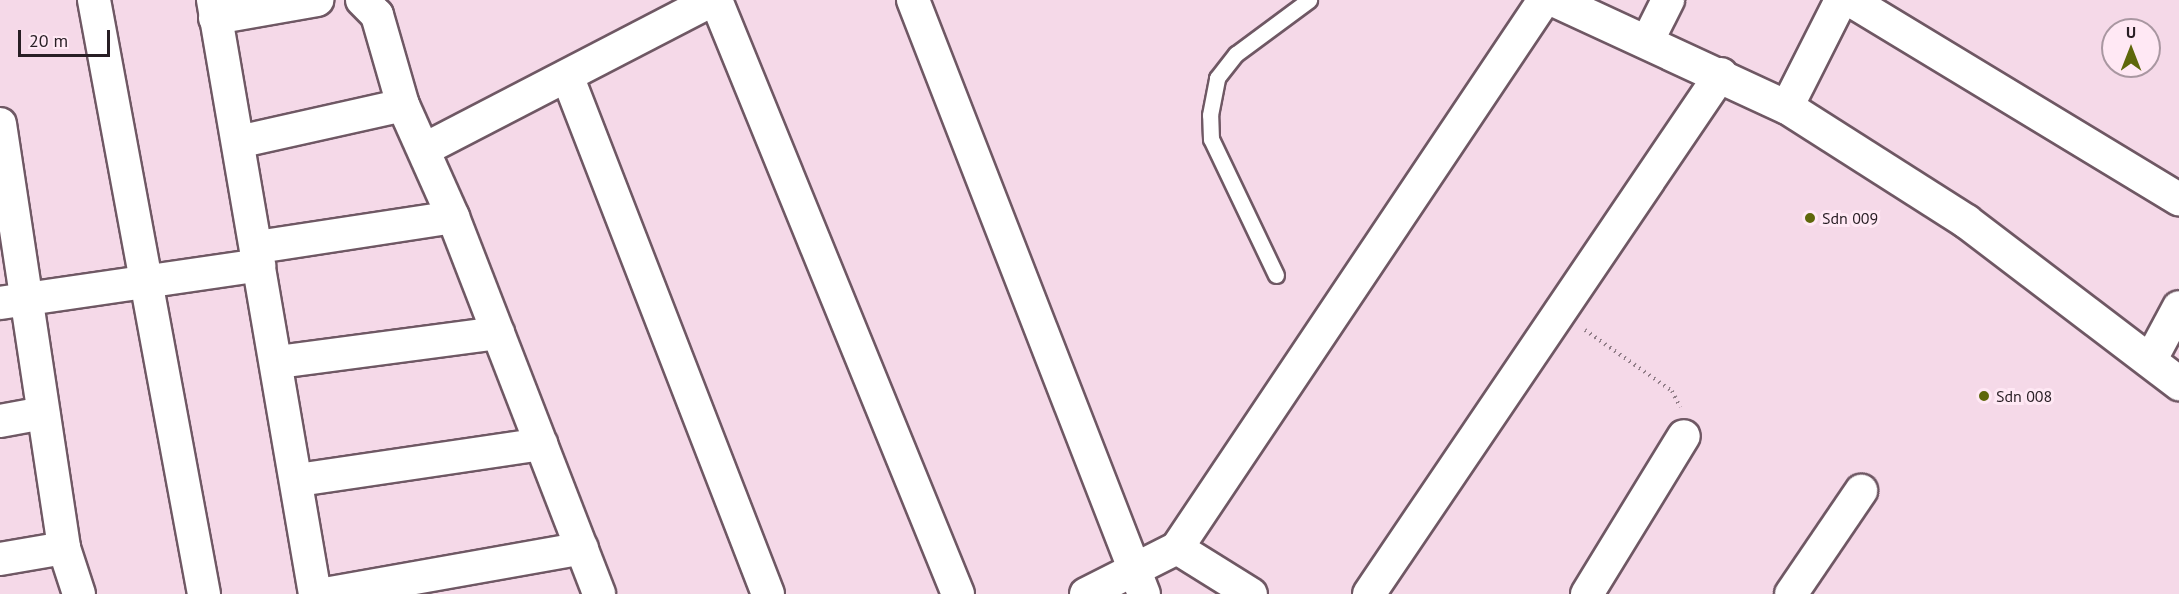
<!DOCTYPE html>
<style>
body{margin:0}
#map{position:relative;width:2179px;height:594px;overflow:hidden;background:#f5d9e8;font-family:"PT Sans",sans-serif}
div>[style]{position:absolute}
.path>*{height:4px;margin-top:-2px;transform-origin:0;background:repeating-linear-gradient(90deg,#917e88 0 1.5px,transparent 0 6px)}
.roads{filter:drop-shadow(2px 0 #6f5864) drop-shadow(-2px 0 #6f5864) drop-shadow(0 2px #6f5864) drop-shadow(0 -2px #6f5864)}
.lane>*{height:15px;margin:-7.5px;padding:0 7.5px;transform-origin:7.5px;border-radius:7.5px;background:#fff}
.street>*{height:32px;margin:-16px;padding:0 16px;transform-origin:16px;border-radius:16px;background:#fff}
.secondary>*{height:33px;margin:-16.5px;padding:0 16.5px;transform-origin:16.5px;border-radius:16.5px;background:#fff}
.dots>*{width:16px;height:16px;translate:-50% -50%;box-sizing:border-box;border:3px solid #ffe8f4;border-radius:50%}
span{translate:-50% -50%;white-space:nowrap;text-align:center;line-height:1.15;-webkit-text-stroke:6px #ffe8f4;paint-order:stroke}
.poi-label{font-size:16px;color:#281e24}
.left{translate:0 -50%;text-align:left}
.north{position:absolute;left:2101px;top:18px;width:60px;height:60px;box-sizing:border-box;background:#ffe8f4;border:2px solid #a997a1;border-radius:50%;rotate:0deg;font-size:16px;font-weight:700;line-height:24px;text-align:center;color:#281e24}
.north::after{content:'';display:block;margin:auto;width:21px;height:27px;background:#5e670a;clip-path:polygon(50% 0,100% 100%,50% 72%,0 100%)}
.scale{position:absolute;left:18px;top:30px;width:92px;height:27px;box-sizing:border-box;border:3px solid #281e24;border-top:0;padding-left:8px;font-size:18px;line-height:21px;white-space:nowrap;color:#281e24;-webkit-text-stroke:4px #ffe8f4;paint-order:stroke}
</style>
<div id="map">
<div class="path">
<i style="left:1585px;top:330px;width:106px;rotate:35deg"></i>
<i style="left:1672px;top:391px;width:18px;rotate:63deg"></i>
</div>
<div class="roads">
<div class="lane">
<i style="left:1276px;top:275px;width:151px;rotate:-115.5deg"></i>
<i style="left:1211px;top:139px;width:24px;rotate:-92deg"></i>
<i style="left:1210px;top:115px;width:38px;rotate:-79deg"></i>
<i style="left:1217px;top:78px;width:31px;rotate:-52deg"></i>
<i style="left:1236px;top:54px;width:91px;rotate:-36.5deg"></i>
</div>
<div class="street">
<i style="left:94px;top:0;width:604px;rotate:79.51deg"></i>
<i style="left:213px;top:0;width:603px;rotate:80.26deg"></i>
<i style="left:362px;top:0;width:21px;rotate:45deg"></i>
<i style="left:377px;top:15px;width:94px;rotate:73.9deg"></i>
<i style="left:716px;top:0;width:641px;rotate:67.83deg"></i>
<i style="left:913px;top:0;width:637px;rotate:68.75deg"></i>
<i style="left:1850px;top:0;width:385px;rotate:31.2deg"></i>
<i style="left:215px;top:18px;width:104px;rotate:-10deg"></i>
<i style="left:1648px;top:40px;width:45px;rotate:-63.4deg"></i>
<i style="left:568px;top:78px;width:553px;rotate:68.81deg"></i>
<i style="left:1787px;top:107px;width:120px;rotate:-63.2deg"></i>
<i style="left:0;top:124px;width:429px;rotate:81.4deg"></i>
<i style="left:64px;top:548px;width:48px;rotate:71.9deg"></i>
<i style="left:238px;top:142px;width:169px;rotate:-12.6deg"></i>
<i style="left:403px;top:105px;width:123px;rotate:65.9deg"></i>
<i style="left:453px;top:217px;width:404px;rotate:68.8deg"></i>
<i style="left:425px;top:149px;width:324px;rotate:-27.4deg"></i>
<i style="left:258px;top:247px;width:197px;rotate:-8.7deg"></i>
<i style="left:0;top:303px;width:262px;rotate:-8.3deg"></i>
<i style="left:2150px;top:361px;width:61px;rotate:-61.8deg"></i>
<i style="left:278px;top:362px;width:222px;rotate:-7.5deg"></i>
<i style="left:0;top:421px;width:44px;rotate:-10.5deg"></i>
<i style="left:298px;top:480px;width:246px;rotate:-8.4deg"></i>
<i style="left:1177px;top:548px;width:87px;rotate:31.9deg"></i>
<i style="left:0;top:559px;width:65px;rotate:-9.8deg"></i>
<i style="left:325px;top:594px;width:261px;rotate:-10.1deg"></i>
<i style="left:1086px;top:594px;width:102px;rotate:-26.8deg"></i>
<i style="left:1177px;top:548px;width:660px;rotate:-56.19deg"></i>
<i style="left:1369px;top:594px;width:628px;rotate:-55.91deg"></i>
<i style="left:1587px;top:594px;width:185px;rotate:-58.5deg"></i>
<i style="left:1791px;top:594px;width:125px;rotate:-55.8deg"></i>
</div>
<div class="secondary">
<i style="left:1555px;top:0;width:255px;rotate:24.8deg"></i>
<i style="left:1787px;top:107px;width:212px;rotate:32.5deg"></i>
<i style="left:1966px;top:221px;width:268px;rotate:37.3deg"></i>
</div>
</div>
<div class="dots">
<i style="left:1810px;top:218px;background:#5e670a"></i>
<i style="left:1984px;top:396px;background:#5e670a"></i>
</div>
<div class="poi-label">
<span class="left" style="left:1822px;top:218px">Sdn 009</span>
<span class="left" style="left:1996px;top:396px">Sdn 008</span>
</div>
<div class="north">U</div>
<div class="scale">20 m</div>
</div>
